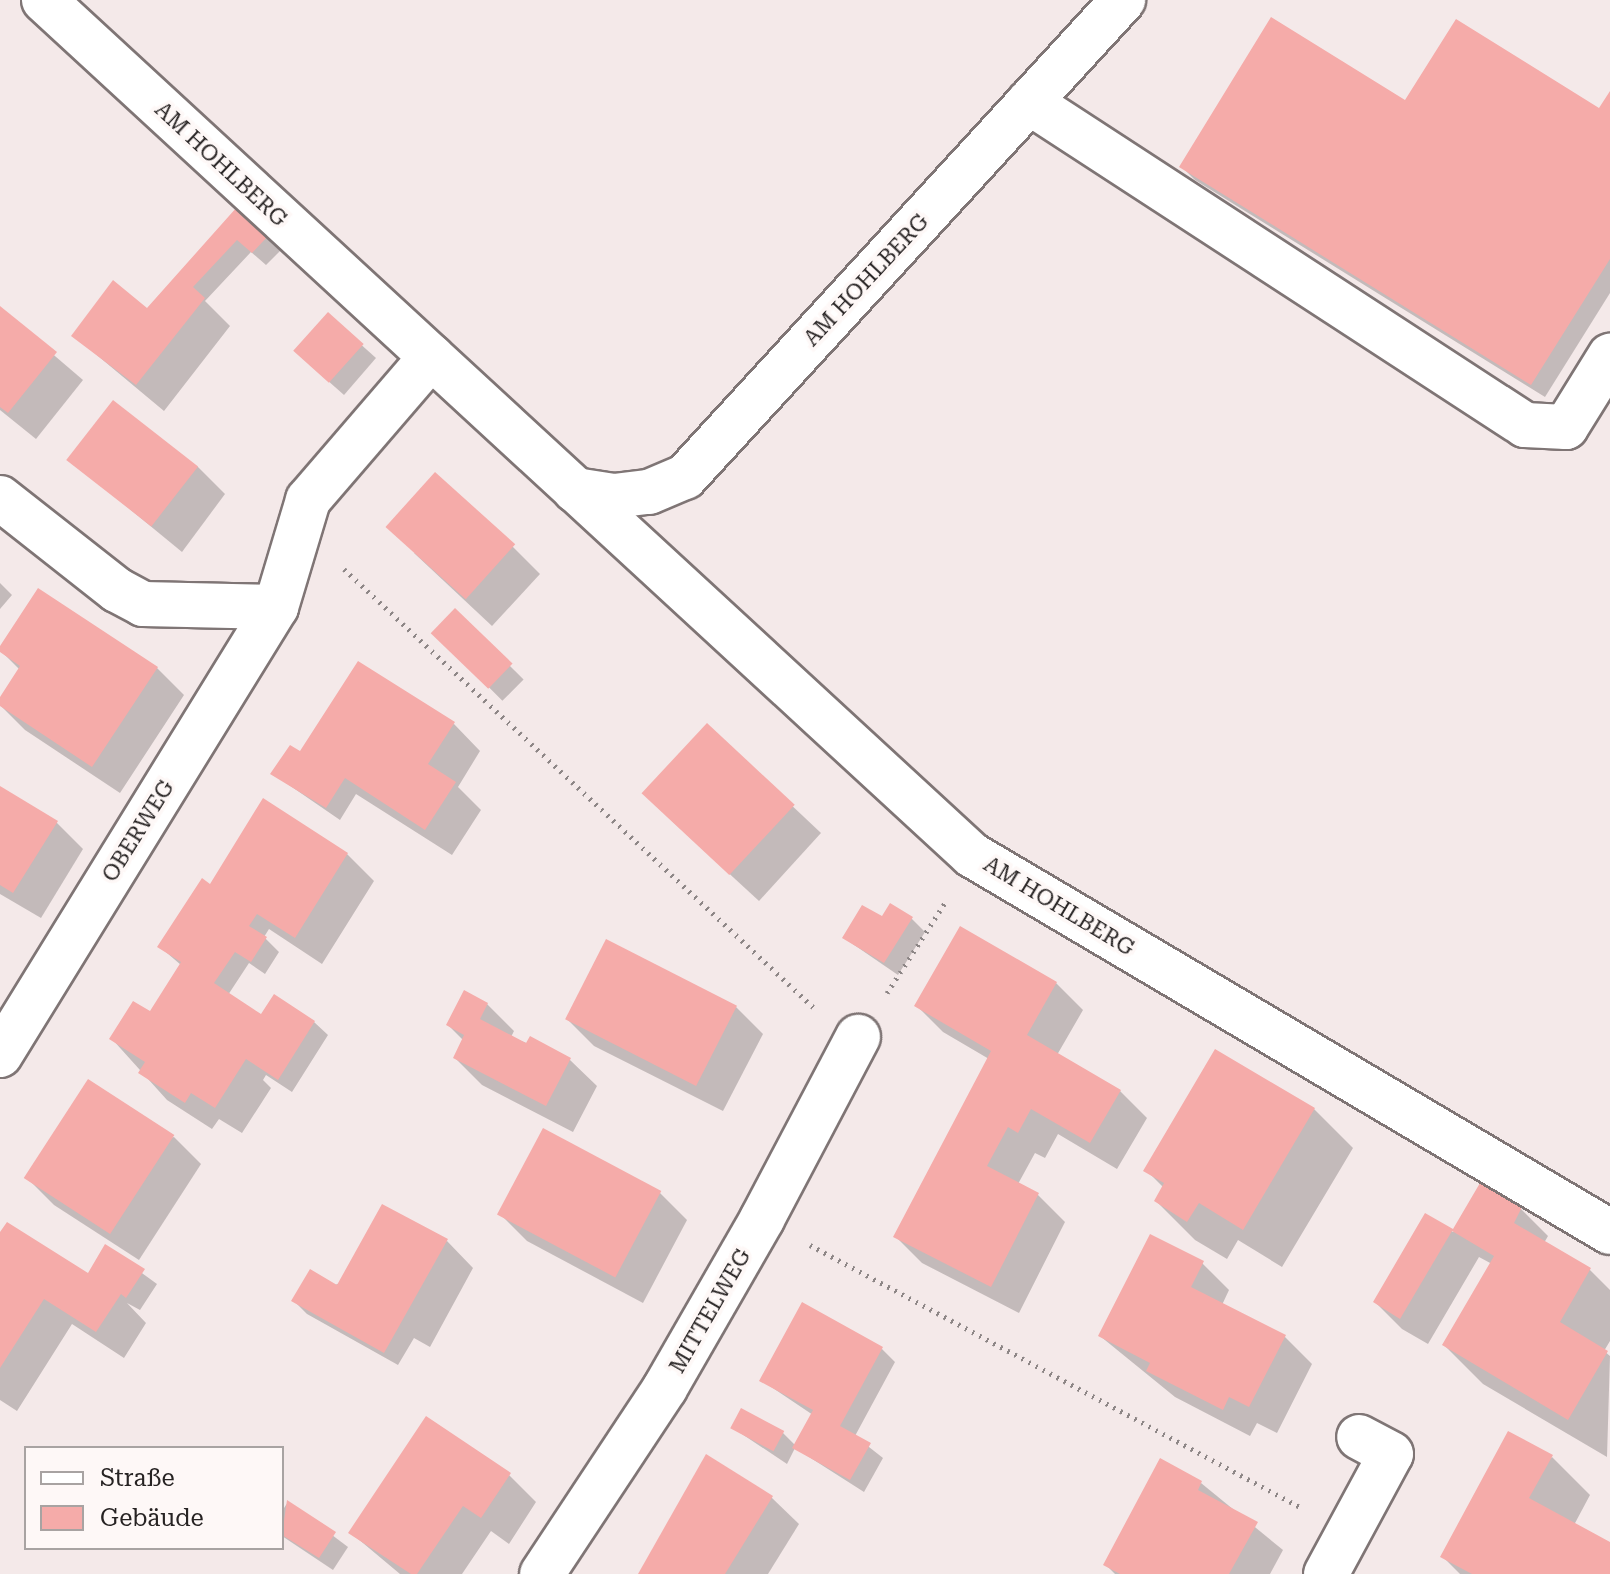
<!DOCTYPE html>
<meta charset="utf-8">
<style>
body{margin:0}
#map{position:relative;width:1610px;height:1574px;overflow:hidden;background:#f4e9e9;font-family:"Roboto Serif",serif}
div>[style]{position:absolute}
.shadow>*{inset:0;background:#0003;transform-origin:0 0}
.building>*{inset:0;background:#f5aba9;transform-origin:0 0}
.path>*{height:5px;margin-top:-2.5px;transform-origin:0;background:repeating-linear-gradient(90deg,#8d8686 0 2px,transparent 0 8px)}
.roads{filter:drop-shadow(2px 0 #7f7575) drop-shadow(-2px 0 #7f7575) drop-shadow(0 2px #7f7575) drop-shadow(0 -2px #7f7575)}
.minor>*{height:44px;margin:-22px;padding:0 22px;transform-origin:22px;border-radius:22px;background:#fff}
span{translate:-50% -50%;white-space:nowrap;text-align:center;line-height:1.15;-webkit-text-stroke:7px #fef8f7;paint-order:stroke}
.street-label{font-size:22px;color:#272323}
.legend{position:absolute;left:24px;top:1446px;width:260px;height:104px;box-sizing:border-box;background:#fef8f7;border:2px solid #a8a3a2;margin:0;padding:10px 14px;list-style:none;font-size:24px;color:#272323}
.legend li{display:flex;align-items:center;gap:16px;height:40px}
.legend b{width:40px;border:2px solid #a8a3a2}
</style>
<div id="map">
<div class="shadow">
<i style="clip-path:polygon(1610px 94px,1610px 293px,1545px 397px,1195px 180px,1181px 166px,1600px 111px)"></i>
<i style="clip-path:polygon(237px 210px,280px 251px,266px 265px,251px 252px,205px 301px,230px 326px,164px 411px,74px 336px,147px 311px)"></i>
<i style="clip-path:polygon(0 309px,83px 380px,36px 439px,0 410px)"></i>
<i style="clip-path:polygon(328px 315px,376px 358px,344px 395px,309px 364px)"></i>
<i style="clip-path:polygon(70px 460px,198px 467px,225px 494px,182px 552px)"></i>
<i style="clip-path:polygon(513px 547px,540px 574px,492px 626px,414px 553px)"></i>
<i style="clip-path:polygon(0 583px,12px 595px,0 609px)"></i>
<i style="left:455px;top:611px;width:97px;height:30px;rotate:45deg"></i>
<i style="clip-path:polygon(0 650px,157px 668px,184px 695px,120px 793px,25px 730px,0 705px,20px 670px)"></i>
<i style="clip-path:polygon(454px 724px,480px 751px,458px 787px,481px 810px,452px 855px,356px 794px,340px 820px,273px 774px,301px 754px)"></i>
<i style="clip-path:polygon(707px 726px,821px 833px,759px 901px,672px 821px)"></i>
<i style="clip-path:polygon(0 788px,56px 822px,83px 849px,41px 918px,0 894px)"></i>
<i style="clip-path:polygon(347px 854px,374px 881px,322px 964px,269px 929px,264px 937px,279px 952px,265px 974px,249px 963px,228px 995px,260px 1015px,314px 1022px,328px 1035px,292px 1092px,266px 1075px,263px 1080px,271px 1088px,242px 1133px,219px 1119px,212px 1129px,167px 1100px,112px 1039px,151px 1014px,181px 965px,160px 947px,217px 891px)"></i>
<i style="clip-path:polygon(911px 918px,925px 932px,898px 975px,844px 938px)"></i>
<i style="clip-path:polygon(1056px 983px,1083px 1010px,1057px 1055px,1120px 1091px,1147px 1118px,1117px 1169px,1058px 1134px,1045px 1158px,1035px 1153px,1018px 1184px,1038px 1195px,1065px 1222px,1019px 1313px,922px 1263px,895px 1236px,989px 1059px,943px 1032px,916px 1005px)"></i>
<i style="clip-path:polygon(487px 1004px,514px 1031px,511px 1037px,570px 1060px,597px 1086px,573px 1132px,482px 1085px,455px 1058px,464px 1041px,448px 1025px)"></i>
<i style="clip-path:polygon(736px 1007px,763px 1034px,723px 1111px,594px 1046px,567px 1019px)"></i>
<i style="clip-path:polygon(1314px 1109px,1353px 1148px,1282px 1267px,1238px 1240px,1227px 1259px,1195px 1240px,1156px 1201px,1164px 1188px,1146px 1170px)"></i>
<i style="clip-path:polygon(174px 1137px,201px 1164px,139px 1260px,54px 1205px,27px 1178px)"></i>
<i style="clip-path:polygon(660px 1193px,687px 1220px,643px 1303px,527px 1241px,500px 1214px)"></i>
<i style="clip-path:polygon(1521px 1209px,1548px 1236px,1544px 1243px,1590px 1270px,1610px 1290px,1610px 1341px,1604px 1351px,1610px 1356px,1607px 1457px,1483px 1384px,1444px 1345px,1492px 1264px,1479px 1257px,1428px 1344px,1402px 1329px,1375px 1302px,1426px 1216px,1453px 1232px)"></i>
<i style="clip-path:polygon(0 1236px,96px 1281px,106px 1247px,157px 1284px,140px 1310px,127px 1303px,146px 1323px,124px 1358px,72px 1324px,17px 1411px,0 1400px)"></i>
<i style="clip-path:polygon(447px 1241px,473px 1268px,430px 1347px,414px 1338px,398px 1365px,307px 1314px,294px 1301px)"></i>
<i style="clip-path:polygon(1202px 1263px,1229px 1290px,1222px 1305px,1285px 1337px,1312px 1364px,1277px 1433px,1257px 1423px,1250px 1436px,1175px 1397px,1100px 1336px)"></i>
<i style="clip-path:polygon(882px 1349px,895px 1362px,855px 1436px,883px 1458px,864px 1492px,795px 1448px,787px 1464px,733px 1428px,783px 1433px,796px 1446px,813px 1415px,761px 1380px)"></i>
<i style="clip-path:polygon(707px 1457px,772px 1498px,799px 1524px,768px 1574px,639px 1574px)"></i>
<i style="clip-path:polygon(1552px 1457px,1590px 1495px,1574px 1525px,1610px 1544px,1610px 1574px,1460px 1574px,1442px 1556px)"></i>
<i style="clip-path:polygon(509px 1475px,536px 1502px,509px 1544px,491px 1531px,462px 1574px,400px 1574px,351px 1533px)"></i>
<i style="clip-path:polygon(1201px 1483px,1283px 1550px,1270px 1574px,1115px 1574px,1105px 1564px)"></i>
<i style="clip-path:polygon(288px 1502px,348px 1547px,333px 1570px,282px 1536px,282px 1511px)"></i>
</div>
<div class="building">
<i style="clip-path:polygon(1271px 17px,1405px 100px,1456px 19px,1599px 108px,1610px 91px,1610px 259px,1531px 385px,1179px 167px)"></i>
<i style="clip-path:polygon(237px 207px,268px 236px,252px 253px,237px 240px,193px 287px,205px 298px,136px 385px,71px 336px,113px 280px,147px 308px)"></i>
<i style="clip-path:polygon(0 306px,57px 352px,8px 413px,0 407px)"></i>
<i style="left:328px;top:312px;width:48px;height:52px;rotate:42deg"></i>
<i style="left:113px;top:400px;width:108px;height:76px;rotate:38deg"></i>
<i style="left:435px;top:472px;width:108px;height:74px;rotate:42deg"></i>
<i style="clip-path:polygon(38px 588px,158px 667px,92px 767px,0 706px,0 697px,20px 666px,0 652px,0 646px)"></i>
<i style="left:455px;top:608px;width:80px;height:35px;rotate:44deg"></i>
<i style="clip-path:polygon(358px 661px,455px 722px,428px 764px,456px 782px,425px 830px,345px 778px,326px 808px,270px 774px,290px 745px,300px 751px)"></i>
<i style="left:707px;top:723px;width:120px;height:96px;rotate:43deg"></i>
<i style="clip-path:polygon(0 786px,58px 821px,13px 893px,0 885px)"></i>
<i style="clip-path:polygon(263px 798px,348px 853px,295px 938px,257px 914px,249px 926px,267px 937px,251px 962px,235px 952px,214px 983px,261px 1014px,274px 994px,315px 1021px,278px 1080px,246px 1059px,215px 1108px,191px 1093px,185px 1103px,138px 1073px,145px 1062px,109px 1039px,133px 1001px,150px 1011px,181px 962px,157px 947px,202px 878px,210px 884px)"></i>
<i style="clip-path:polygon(890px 903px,913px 917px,884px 963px,842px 938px,862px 905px,882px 916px)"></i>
<i style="clip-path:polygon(960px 926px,1057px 982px,1027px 1035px,1121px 1090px,1090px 1143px,1031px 1109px,1018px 1133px,1008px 1127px,987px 1166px,1039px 1193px,991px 1287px,893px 1237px,991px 1051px,914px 1006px)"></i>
<i style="left:606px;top:939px;width:147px;height:90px;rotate:27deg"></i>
<i style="clip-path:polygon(464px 990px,488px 1003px,480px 1019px,526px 1043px,530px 1036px,571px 1058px,546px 1106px,453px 1058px,464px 1035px,446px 1025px)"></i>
<i style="clip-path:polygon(1215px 1049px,1315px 1108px,1243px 1230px,1199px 1203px,1187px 1222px,1154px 1201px,1164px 1183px,1143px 1171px)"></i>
<i style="left:88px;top:1079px;width:103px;height:118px;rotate:33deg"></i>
<i style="left:543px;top:1128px;width:134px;height:98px;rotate:28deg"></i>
<i style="clip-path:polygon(1480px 1183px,1522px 1207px,1514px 1223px,1591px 1268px,1560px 1322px,1608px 1351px,1568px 1420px,1442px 1345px,1494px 1256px,1452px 1231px,1400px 1319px,1373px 1302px,1425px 1213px,1453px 1229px)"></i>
<i style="clip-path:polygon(382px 1204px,448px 1239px,384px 1353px,291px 1301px,310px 1269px,337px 1285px)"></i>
<i style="clip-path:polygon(7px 1222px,88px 1273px,105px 1244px,145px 1269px,126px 1298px,121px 1294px,96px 1332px,44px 1299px,0 1368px,0 1232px)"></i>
<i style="clip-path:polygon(1150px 1234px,1204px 1261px,1191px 1287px,1286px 1335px,1249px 1407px,1229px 1397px,1223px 1410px,1146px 1371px,1150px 1363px,1098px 1336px)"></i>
<i style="clip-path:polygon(802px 1302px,883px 1347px,840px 1426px,871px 1443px,850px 1480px,792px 1448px,813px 1410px,759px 1381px)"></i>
<i style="left:741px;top:1408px;width:49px;height:23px;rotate:28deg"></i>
<i style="clip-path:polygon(426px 1416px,511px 1473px,481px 1518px,463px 1506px,417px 1574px,411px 1574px,348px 1533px)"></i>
<i style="clip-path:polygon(1508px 1431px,1553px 1455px,1529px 1498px,1610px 1542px,1610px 1574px,1472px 1574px,1440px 1557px)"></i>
<i style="clip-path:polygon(706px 1454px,773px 1496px,725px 1574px,638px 1574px)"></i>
<i style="clip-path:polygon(1160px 1458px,1202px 1481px,1198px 1490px,1258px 1522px,1229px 1574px,1120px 1574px,1103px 1565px)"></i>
<i style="clip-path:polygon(287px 1500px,336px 1532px,319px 1558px,282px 1535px)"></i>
</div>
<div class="path">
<i style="left:344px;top:569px;width:642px;rotate:43.04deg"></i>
<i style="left:887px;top:993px;width:109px;rotate:-57.3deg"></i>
<i style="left:810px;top:1245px;width:558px;rotate:28.13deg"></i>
</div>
<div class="roads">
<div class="minor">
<i style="left:44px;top:0;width:1262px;rotate:42.66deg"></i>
<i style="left:972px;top:855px;width:741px;rotate:30.58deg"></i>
<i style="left:1029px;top:102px;width:592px;rotate:33.07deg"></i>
<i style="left:1525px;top:425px;width:41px;rotate:2.8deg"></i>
<i style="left:1566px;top:427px;width:84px;rotate:-58.2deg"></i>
<i style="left:575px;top:490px;width:39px;rotate:9deg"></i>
<i style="left:614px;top:496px;width:35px;rotate:-7deg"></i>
<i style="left:649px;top:492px;width:39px;rotate:-23deg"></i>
<i style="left:685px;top:477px;width:648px;rotate:-47.44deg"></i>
<i style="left:0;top:498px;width:149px;rotate:38.2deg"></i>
<i style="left:117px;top:590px;width:30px;rotate:28deg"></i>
<i style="left:143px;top:604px;width:133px;rotate:1.3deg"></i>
<i style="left:0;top:1055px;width:526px;rotate:-58.36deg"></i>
<i style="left:276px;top:607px;width:112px;rotate:-73.3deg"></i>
<i style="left:308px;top:500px;width:189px;rotate:-49.3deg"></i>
<i style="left:542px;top:1574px;width:223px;rotate:-56.5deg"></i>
<i style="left:665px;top:1388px;width:195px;rotate:-60.1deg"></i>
<i style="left:762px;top:1219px;width:206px;rotate:-62.2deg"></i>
<i style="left:1326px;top:1574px;width:136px;rotate:-61.6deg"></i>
<i style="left:1391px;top:1454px;width:36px;rotate:-152deg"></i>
</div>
</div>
<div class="street-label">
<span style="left:221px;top:164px;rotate:43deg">AM HOHLBERG</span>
<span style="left:866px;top:280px;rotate:-47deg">AM HOHLBERG</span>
<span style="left:138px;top:831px;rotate:-58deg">OBERWEG</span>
<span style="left:1059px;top:906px;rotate:31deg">AM HOHLBERG</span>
<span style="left:710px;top:1311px;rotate:-60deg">MITTELWEG</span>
</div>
<ul class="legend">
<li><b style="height:10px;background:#fff"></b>Straße</li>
<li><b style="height:22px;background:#f5aba9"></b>Gebäude</li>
</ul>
</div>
